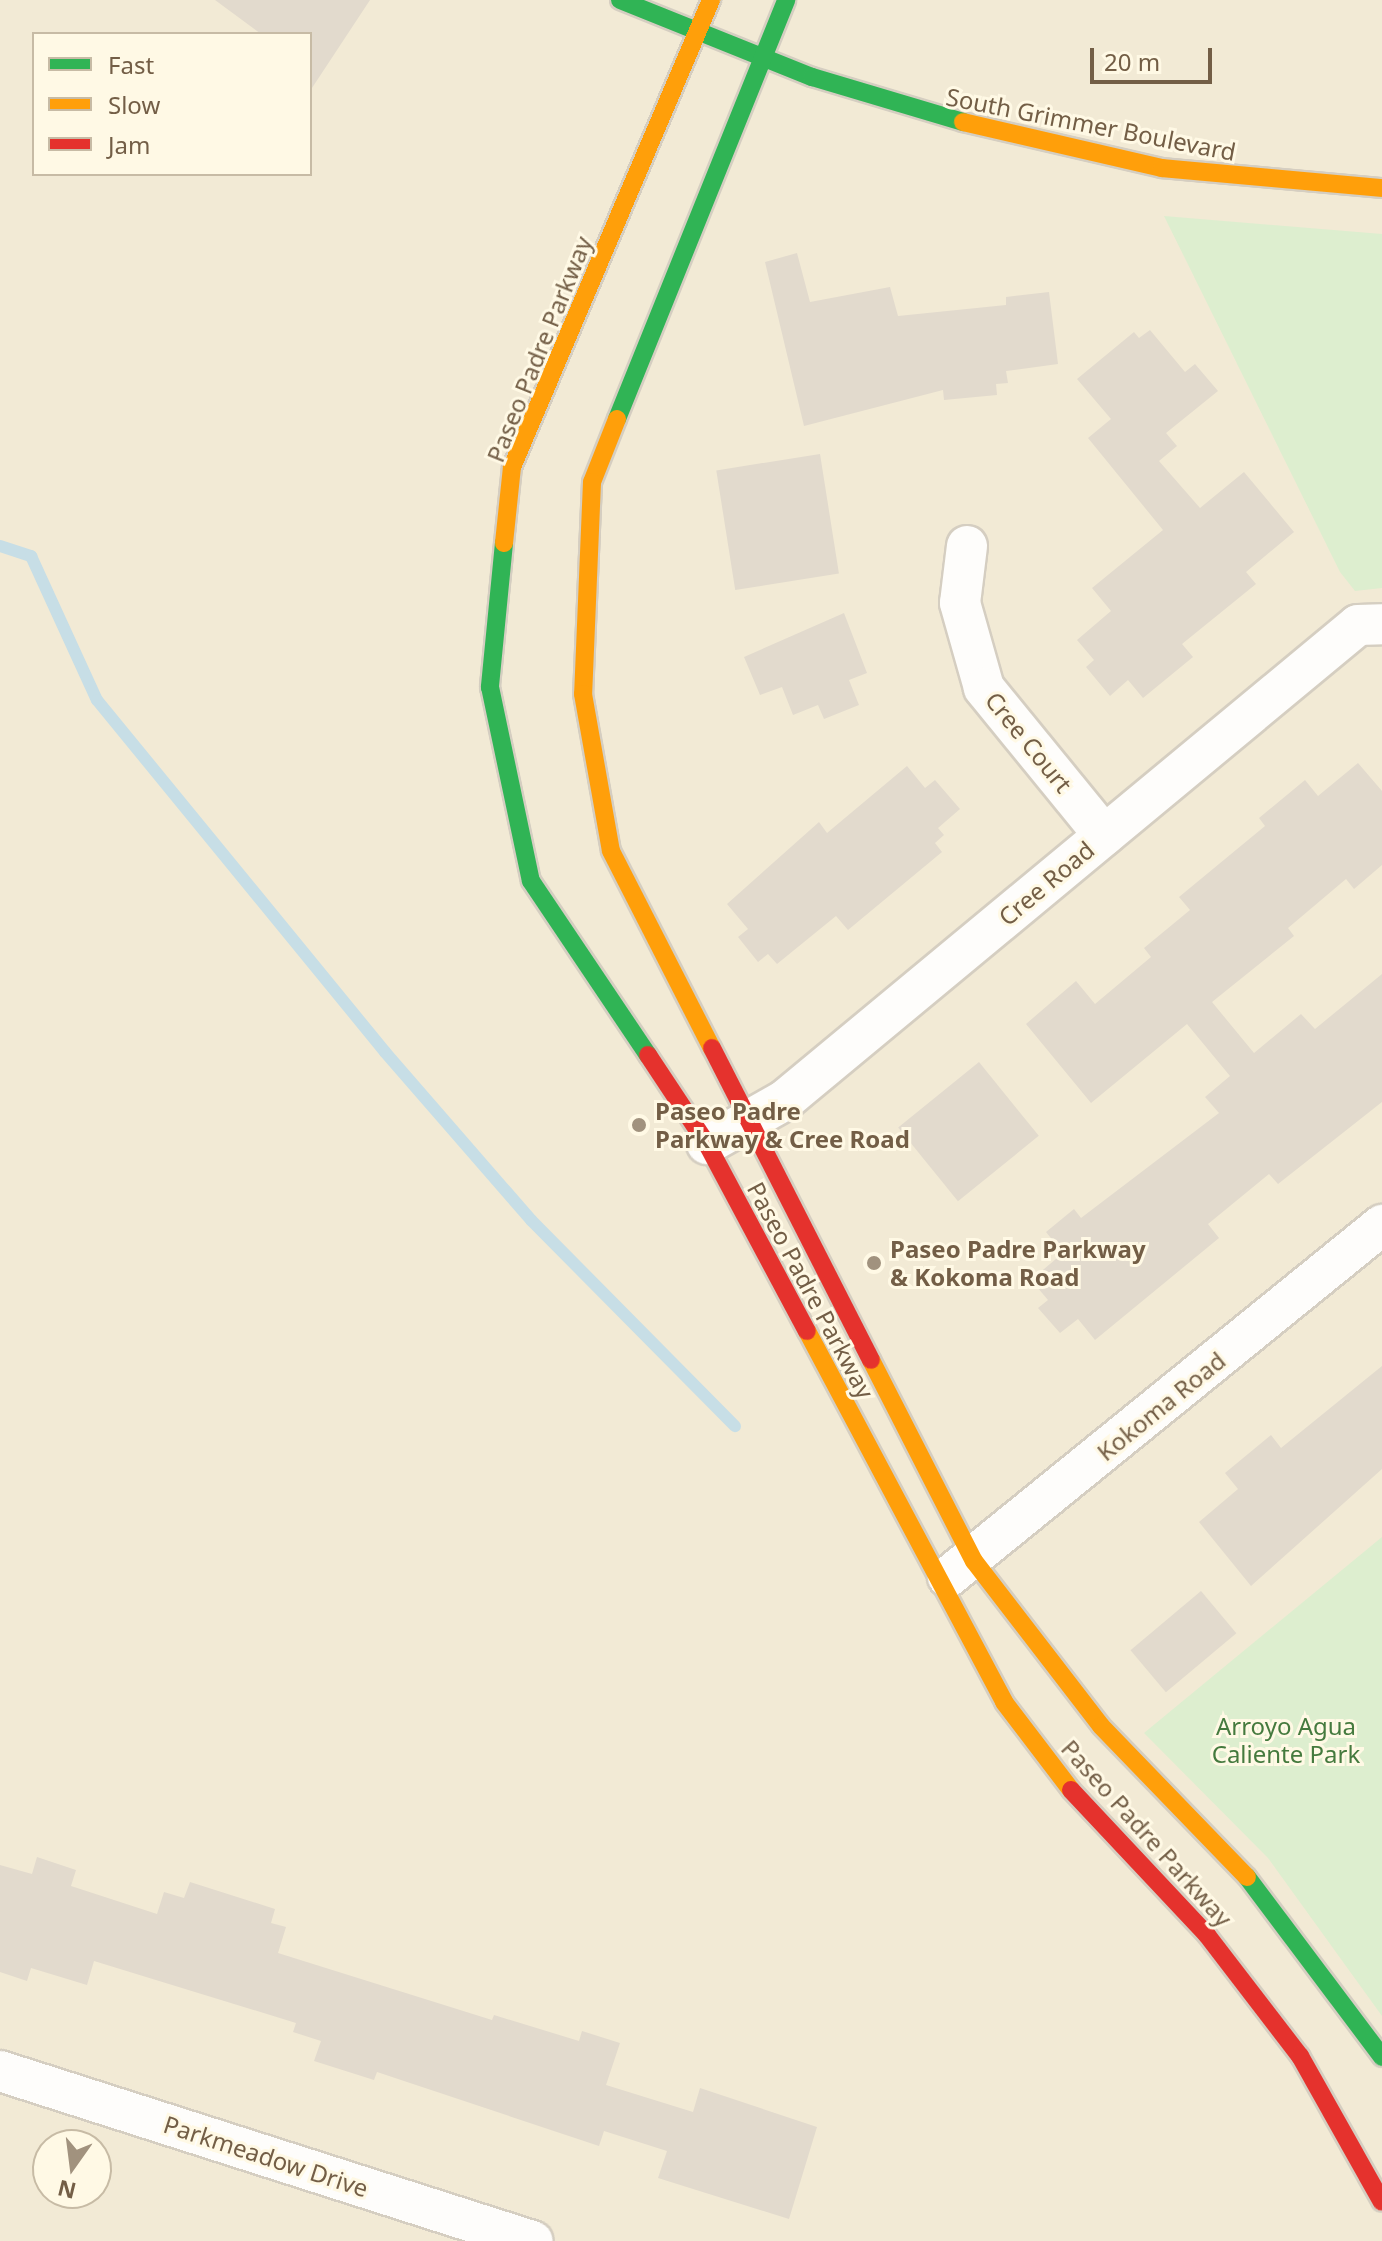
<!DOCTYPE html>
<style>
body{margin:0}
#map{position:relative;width:1382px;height:2241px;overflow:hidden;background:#f6f2e5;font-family:"Noto Sans",sans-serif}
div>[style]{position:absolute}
.residential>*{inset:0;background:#f2ead5}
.green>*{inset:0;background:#ddeecf}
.stream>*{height:12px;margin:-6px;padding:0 6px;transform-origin:6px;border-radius:6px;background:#c7dee6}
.building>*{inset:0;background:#e2dacd;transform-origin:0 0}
.roads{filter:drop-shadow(2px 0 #d5cec1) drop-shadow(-2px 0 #d5cec1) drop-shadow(0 2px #d5cec1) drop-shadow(0 -2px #d5cec1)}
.street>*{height:40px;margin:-20px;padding:0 20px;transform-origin:20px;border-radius:20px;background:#fefdfb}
.fast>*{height:18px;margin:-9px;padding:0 9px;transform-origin:9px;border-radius:9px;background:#30b455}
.slow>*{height:18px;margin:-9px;padding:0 9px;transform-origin:9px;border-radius:9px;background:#ff9f0a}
.jam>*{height:18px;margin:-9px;padding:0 9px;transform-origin:9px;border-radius:9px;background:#e5322d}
.dots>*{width:22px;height:22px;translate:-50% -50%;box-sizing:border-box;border:4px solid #fff9e5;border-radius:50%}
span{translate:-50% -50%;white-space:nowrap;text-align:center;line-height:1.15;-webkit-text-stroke:6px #fff9e5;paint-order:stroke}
.street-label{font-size:24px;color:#735e46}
.poi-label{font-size:24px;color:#735e46;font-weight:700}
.left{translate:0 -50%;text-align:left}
.park-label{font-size:24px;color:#457a3e}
.legend{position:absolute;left:32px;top:32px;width:280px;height:144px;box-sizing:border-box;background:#fff9e5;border:2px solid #c7bba5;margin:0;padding:10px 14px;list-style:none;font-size:24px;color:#735e46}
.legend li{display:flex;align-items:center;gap:16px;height:40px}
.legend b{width:40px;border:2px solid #c7bba5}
.north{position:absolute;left:32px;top:2129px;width:80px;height:80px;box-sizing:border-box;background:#fff9e5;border:2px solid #c7bba5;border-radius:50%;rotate:194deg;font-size:22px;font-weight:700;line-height:32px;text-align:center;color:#735e46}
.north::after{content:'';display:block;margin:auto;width:28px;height:36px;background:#a1927e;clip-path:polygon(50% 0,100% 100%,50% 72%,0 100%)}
.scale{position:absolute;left:1090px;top:48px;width:122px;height:36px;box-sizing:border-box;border:4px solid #735e46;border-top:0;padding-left:10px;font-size:24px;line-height:28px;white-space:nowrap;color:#735e46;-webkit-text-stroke:6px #fff9e5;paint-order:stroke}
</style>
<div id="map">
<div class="residential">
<i style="clip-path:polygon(evenodd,0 0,1382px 0,1382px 2241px,0 2241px,0 0,34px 34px,310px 34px,310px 174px,34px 174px,34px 34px,0 0,48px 2145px,96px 2145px,96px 2193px,48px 2193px,48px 2145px)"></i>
</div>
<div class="green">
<i style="clip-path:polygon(1164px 216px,1382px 234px,1382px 588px,1355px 591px,1340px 572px)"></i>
<i style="clip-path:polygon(1382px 1537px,1382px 2016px,1268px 1858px,1144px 1733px)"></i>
</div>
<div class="stream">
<i style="left:0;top:546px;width:33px;rotate:18deg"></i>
<i style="left:31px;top:556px;width:158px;rotate:65.4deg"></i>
<i style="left:97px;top:700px;width:455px;rotate:50.7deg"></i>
<i style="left:385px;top:1052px;width:223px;rotate:49deg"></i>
<i style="left:531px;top:1220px;width:290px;rotate:45.3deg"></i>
</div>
<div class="building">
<i style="clip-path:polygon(215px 0,370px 0,310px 91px,310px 34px,261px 34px)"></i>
<i style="clip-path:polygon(797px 253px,810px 302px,890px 287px,898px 316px,1006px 305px,1006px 297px,1049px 292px,1058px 364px,1006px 371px,1008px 383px,996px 384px,997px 395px,944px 400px,943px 390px,804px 426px,765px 262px)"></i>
<i style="clip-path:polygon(1150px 330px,1185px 372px,1195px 364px,1218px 391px,1166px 433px,1177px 446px,1159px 461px,1200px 508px,1244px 472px,1294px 532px,1246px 572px,1256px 584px,1182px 644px,1193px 657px,1143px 698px,1128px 680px,1110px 696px,1086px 667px,1094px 660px,1077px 640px,1111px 611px,1092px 588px,1163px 530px,1088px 438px,1111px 419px,1077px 379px,1134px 332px,1139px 338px)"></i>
<i style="left:820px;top:454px;width:121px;height:105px;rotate:81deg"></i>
<i style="clip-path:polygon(844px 613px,867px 673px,849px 680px,859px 705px,824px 719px,818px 705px,793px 715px,782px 687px,760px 695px,744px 657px)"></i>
<i style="clip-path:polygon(1358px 763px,1382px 791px,1382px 865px,1354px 889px,1346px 879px,1288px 928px,1294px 936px,1212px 1002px,1254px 1053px,1301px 1014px,1315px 1029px,1382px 974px,1382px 1102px,1278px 1184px,1269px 1174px,1208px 1224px,1219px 1238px,1095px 1340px,1078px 1319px,1060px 1333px,1038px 1308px,1048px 1300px,1031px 1280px,1063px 1253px,1046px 1232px,1074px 1209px,1081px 1218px,1219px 1113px,1205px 1097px,1230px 1076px,1187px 1024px,1091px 1103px,1026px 1024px,1076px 981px,1095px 1004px,1151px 957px,1144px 948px,1190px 910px,1179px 897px,1265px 826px,1259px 818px,1305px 780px,1318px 796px)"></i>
<i style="clip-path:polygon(907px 766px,925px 788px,935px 780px,960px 809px,938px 828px,944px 835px,935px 843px,942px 852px,848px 930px,836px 916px,777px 964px,768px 954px,758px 962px,738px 937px,748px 929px,727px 904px,819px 822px,827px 833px)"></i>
<i style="left:979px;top:1062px;width:95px;height:104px;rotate:51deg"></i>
<i style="clip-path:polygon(1382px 1366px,1382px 1469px,1251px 1586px,1199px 1522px,1238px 1489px,1225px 1473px,1271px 1435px,1281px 1448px)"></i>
<i style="left:1201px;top:1591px;width:55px;height:92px;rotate:50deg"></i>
<i style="clip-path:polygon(37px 1857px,76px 1870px,71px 1886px,157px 1914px,164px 1892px,184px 1898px,190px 1882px,275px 1909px,271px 1923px,286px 1927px,278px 1953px,492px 2020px,494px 2015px,579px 2041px,582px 2031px,620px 2043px,606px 2085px,693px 2112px,700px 2088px,817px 2127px,789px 2219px,658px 2178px,667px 2151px,604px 2131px,599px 2146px,377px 2072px,374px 2080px,314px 2061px,321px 2041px,293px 2032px,296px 2023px,94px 1961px,87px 1985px,31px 1968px,27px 1981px,0 1972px,0 1865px,32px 1874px)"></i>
</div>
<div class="roads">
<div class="street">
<i style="left:967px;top:546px;width:57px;rotate:97deg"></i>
<i style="left:960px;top:603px;width:88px;rotate:74.2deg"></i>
<i style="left:984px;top:688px;width:190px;rotate:50.8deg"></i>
<i style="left:707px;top:1144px;width:90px;rotate:-29.4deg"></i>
<i style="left:785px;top:1100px;width:744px;rotate:-39.66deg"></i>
<i style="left:1358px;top:625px;width:24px;rotate:-2deg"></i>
<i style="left:948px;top:1577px;width:559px;rotate:-39.04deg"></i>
<i style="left:0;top:2071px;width:559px;rotate:17.72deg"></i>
</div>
<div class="fast">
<i style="left:620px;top:0;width:207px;rotate:21.9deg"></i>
<i style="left:812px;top:77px;width:158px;rotate:16.6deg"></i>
<i style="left:617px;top:419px;width:452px;rotate:-68deg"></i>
<i style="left:504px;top:543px;width:145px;rotate:95.6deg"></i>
<i style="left:490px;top:687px;width:198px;rotate:78.1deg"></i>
<i style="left:531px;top:881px;width:210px;rotate:56.1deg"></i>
<i style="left:1247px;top:1877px;width:225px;rotate:53.1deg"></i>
</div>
<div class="slow">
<i style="left:963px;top:122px;width:204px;rotate:13deg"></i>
<i style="left:1162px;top:168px;width:221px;rotate:5.2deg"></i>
<i style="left:617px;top:419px;width:68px;rotate:111.6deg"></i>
<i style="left:592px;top:482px;width:212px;rotate:92.4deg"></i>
<i style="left:583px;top:694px;width:159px;rotate:79.9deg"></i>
<i style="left:611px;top:851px;width:221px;rotate:62.9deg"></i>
<i style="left:504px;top:543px;width:76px;rotate:-84deg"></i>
<i style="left:512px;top:467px;width:508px;rotate:-66.92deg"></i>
<i style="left:807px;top:1331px;width:420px;rotate:62deg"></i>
<i style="left:1004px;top:1702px;width:111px;rotate:52.7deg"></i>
<i style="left:871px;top:1360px;width:226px;rotate:62.9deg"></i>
<i style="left:974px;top:1561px;width:208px;rotate:52.4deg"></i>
<i style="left:1101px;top:1726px;width:210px;rotate:46deg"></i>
</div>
<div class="jam">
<i style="left:712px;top:1048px;width:350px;rotate:63deg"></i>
<i style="left:648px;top:1055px;width:107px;rotate:56.5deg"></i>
<i style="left:707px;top:1144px;width:212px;rotate:61.9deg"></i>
<i style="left:1071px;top:1790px;width:199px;rotate:46.8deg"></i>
<i style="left:1207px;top:1935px;width:153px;rotate:52.5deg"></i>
<i style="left:1300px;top:2056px;width:167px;rotate:60.7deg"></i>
</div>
</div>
<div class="dots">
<i style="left:639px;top:1125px;background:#a1927e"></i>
<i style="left:874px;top:1263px;background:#a1927e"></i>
</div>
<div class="street-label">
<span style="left:1091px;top:124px;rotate:11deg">South Grimmer Boulevard</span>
<span style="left:539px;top:349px;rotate:-68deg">Paseo Padre Parkway</span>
<span style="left:1029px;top:742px;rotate:51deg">Cree Court</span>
<span style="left:1046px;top:883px;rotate:-40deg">Cree Road</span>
<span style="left:811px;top:1290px;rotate:62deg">Paseo Padre Parkway</span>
<span style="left:1161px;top:1406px;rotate:-39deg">Kokoma Road</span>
<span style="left:1147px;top:1833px;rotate:48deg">Paseo Padre Parkway</span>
<span style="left:266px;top:2156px;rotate:18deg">Parkmeadow Drive</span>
</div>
<div class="poi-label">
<span class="left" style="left:655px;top:1125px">Paseo Padre<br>Parkway &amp; Cree Road</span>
<span class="left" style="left:890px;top:1263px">Paseo Padre Parkway<br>&amp; Kokoma Road</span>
</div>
<div class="park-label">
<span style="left:1286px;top:1740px">Arroyo Agua<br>Caliente Park</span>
</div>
<ul class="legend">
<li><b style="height:10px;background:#30b455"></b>Fast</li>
<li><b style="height:10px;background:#ff9f0a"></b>Slow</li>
<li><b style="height:10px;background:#e5322d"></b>Jam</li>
</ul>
<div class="north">N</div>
<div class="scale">20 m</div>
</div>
